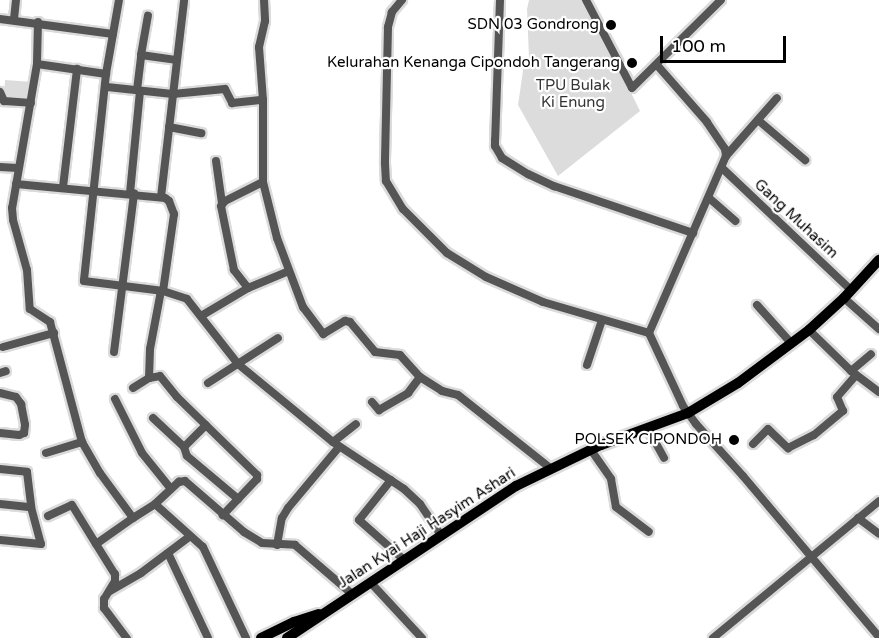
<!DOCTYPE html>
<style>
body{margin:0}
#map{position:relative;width:879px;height:638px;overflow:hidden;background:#fff;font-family:"Varela Round",sans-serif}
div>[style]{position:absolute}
.green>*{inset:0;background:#dcdcdc;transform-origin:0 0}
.roads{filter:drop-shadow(2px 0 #dbdbdb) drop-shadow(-2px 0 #dbdbdb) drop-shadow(0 2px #dbdbdb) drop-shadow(0 -2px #dbdbdb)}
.minor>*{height:8px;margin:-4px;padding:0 4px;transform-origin:4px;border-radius:4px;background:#555}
.major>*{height:10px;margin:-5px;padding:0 5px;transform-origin:5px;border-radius:5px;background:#000}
.dots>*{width:16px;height:16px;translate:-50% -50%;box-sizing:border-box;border:3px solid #fff;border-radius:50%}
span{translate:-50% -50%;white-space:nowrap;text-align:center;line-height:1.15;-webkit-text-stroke:4.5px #fff;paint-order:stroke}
.poi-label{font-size:15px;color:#000}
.right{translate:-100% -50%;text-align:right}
.park-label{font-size:15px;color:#333}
.street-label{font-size:15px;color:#000}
.scale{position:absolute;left:660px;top:36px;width:126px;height:27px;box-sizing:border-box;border:3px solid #000;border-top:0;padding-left:8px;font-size:18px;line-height:21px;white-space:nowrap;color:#000;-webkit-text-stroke:4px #fff;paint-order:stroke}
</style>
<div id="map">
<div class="green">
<i style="clip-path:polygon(529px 0,585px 0,640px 111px,558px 176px,518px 105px,524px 64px,529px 58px,527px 9px)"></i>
<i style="left:5px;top:80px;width:27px;height:18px;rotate:4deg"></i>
</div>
<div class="roads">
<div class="minor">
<i style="left:119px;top:0;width:75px;rotate:100deg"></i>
<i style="left:106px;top:74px;width:208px;rotate:96.1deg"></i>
<i style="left:84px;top:281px;width:80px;rotate:7.2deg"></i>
<i style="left:163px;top:291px;width:25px;rotate:18deg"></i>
<i style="left:187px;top:299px;width:83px;rotate:51.9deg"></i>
<i style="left:238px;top:364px;width:123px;rotate:39.4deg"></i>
<i style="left:333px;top:442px;width:85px;rotate:33.5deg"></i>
<i style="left:404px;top:489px;width:22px;rotate:43deg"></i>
<i style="left:420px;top:504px;width:36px;rotate:56deg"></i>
<i style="left:264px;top:0;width:21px;rotate:87deg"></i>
<i style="left:265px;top:21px;width:27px;rotate:103deg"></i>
<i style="left:259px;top:47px;width:53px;rotate:85.7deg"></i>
<i style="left:263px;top:100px;width:82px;rotate:90deg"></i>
<i style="left:263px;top:182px;width:58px;rotate:76deg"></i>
<i style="left:277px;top:238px;width:74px;rotate:69.4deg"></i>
<i style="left:303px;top:307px;width:34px;rotate:53deg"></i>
<i style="left:323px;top:334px;width:26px;rotate:-31deg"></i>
<i style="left:345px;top:321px;width:5px;rotate:11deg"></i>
<i style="left:350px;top:322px;width:39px;rotate:50deg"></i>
<i style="left:375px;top:352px;width:25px;rotate:7deg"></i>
<i style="left:400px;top:355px;width:30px;rotate:48deg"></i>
<i style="left:420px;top:377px;width:26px;rotate:32deg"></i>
<i style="left:442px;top:391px;width:16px;rotate:14deg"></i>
<i style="left:458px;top:395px;width:117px;rotate:38.4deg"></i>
<i style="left:402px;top:0;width:16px;rotate:130deg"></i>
<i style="left:392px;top:12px;width:16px;rotate:105deg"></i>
<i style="left:388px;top:27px;width:137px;rotate:91.3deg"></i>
<i style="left:385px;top:164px;width:17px;rotate:87deg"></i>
<i style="left:386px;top:181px;width:33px;rotate:59deg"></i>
<i style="left:403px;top:209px;width:62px;rotate:45deg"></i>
<i style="left:447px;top:253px;width:46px;rotate:31.6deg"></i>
<i style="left:486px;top:277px;width:62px;rotate:23.7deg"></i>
<i style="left:543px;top:302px;width:110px;rotate:16.3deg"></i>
<i style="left:649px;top:333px;width:81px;rotate:65deg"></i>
<i style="left:683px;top:406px;width:22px;rotate:54deg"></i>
<i style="left:696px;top:424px;width:70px;rotate:47.9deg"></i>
<i style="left:743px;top:476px;width:211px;rotate:49.8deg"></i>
<i style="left:500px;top:0;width:140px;rotate:92deg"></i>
<i style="left:495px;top:140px;width:6px;rotate:90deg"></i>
<i style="left:495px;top:146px;width:14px;rotate:60deg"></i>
<i style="left:502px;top:158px;width:31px;rotate:32deg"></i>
<i style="left:528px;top:174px;width:29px;rotate:25deg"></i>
<i style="left:554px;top:186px;width:147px;rotate:18.7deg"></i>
<i style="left:586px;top:0;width:99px;rotate:62.4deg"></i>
<i style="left:632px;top:88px;width:125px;rotate:-44.7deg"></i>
<i style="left:0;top:19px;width:114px;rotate:7.6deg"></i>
<i style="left:14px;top:19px;width:19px;rotate:-84deg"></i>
<i style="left:38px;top:22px;width:42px;rotate:91.4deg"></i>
<i style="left:37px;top:64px;width:146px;rotate:99.8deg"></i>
<i style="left:12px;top:208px;width:12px;rotate:85deg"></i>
<i style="left:13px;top:220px;width:52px;rotate:74.4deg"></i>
<i style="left:27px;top:270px;width:39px;rotate:86deg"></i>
<i style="left:30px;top:309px;width:24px;rotate:33deg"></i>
<i style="left:50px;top:322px;width:124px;rotate:75.1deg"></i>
<i style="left:82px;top:442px;width:36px;rotate:60deg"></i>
<i style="left:100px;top:473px;width:56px;rotate:53.7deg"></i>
<i style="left:133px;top:518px;width:45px;rotate:144.9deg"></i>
<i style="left:96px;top:544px;width:36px;rotate:58deg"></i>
<i style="left:115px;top:574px;width:7px;rotate:90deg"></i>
<i style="left:115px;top:581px;width:21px;rotate:121deg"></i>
<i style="left:104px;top:599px;width:9px;rotate:90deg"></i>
<i style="left:104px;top:608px;width:38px;rotate:53deg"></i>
<i style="left:141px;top:55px;width:40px;rotate:-80deg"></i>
<i style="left:37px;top:64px;width:70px;rotate:8.2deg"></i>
<i style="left:107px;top:87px;width:66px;rotate:6.1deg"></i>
<i style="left:173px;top:94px;width:52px;rotate:-5.5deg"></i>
<i style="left:225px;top:89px;width:16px;rotate:63deg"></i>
<i style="left:232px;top:103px;width:31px;rotate:-6deg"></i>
<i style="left:137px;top:90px;width:35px;rotate:-83deg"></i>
<i style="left:141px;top:55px;width:35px;rotate:8deg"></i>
<i style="left:0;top:92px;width:10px;rotate:66deg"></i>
<i style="left:4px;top:101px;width:27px;rotate:4deg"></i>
<i style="left:758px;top:120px;width:62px;rotate:40.4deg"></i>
<i style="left:169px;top:127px;width:33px;rotate:11deg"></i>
<i style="left:726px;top:156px;width:77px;rotate:-48.7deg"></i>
<i style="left:216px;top:161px;width:42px;rotate:81.9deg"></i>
<i style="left:0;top:167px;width:18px;rotate:3deg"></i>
<i style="left:722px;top:168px;width:178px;rotate:43.4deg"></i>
<i style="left:16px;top:184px;width:150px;rotate:5.4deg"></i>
<i style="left:165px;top:198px;width:5px;rotate:37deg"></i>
<i style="left:169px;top:201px;width:14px;rotate:69deg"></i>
<i style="left:174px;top:214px;width:78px;rotate:98.1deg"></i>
<i style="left:63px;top:187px;width:119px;rotate:-83.2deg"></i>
<i style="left:130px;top:193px;width:102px;rotate:-84.4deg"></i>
<i style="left:161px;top:197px;width:198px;rotate:-83.3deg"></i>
<i style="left:709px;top:198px;width:35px;rotate:41deg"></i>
<i style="left:248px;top:288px;width:23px;rotate:-128deg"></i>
<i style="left:234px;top:270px;width:65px;rotate:-101.5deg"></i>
<i style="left:221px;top:206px;width:6px;rotate:-51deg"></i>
<i style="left:225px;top:201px;width:42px;rotate:-26.6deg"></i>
<i style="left:844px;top:298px;width:47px;rotate:41.5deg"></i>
<i style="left:757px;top:305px;width:52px;rotate:48.1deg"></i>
<i style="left:201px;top:316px;width:55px;rotate:-30.8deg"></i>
<i style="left:248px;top:288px;width:44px;rotate:-22.5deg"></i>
<i style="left:809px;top:330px;width:59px;rotate:44.3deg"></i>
<i style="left:851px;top:371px;width:35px;rotate:37deg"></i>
<i style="left:649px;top:333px;width:193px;rotate:-66.5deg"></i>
<i style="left:726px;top:156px;width:7px;rotate:-98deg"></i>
<i style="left:725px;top:149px;width:32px;rotate:-124deg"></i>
<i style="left:707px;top:122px;width:76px;rotate:-131.3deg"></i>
<i style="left:3px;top:347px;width:53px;rotate:-15.4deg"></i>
<i style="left:114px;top:352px;width:160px;rotate:-82.8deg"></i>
<i style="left:587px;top:365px;width:47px;rotate:-71.6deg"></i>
<i style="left:851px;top:371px;width:26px;rotate:-40deg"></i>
<i style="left:0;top:373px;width:6px;rotate:-18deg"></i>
<i style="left:149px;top:378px;width:29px;rotate:-88deg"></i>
<i style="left:150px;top:349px;width:59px;rotate:-79.3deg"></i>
<i style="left:208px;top:383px;width:83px;rotate:-32.7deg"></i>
<i style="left:133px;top:388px;width:19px;rotate:-32deg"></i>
<i style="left:149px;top:378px;width:11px;rotate:-10deg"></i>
<i style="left:160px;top:376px;width:27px;rotate:51deg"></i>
<i style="left:177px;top:397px;width:112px;rotate:44.3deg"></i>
<i style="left:257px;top:475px;width:4px;rotate:90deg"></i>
<i style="left:257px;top:479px;width:50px;rotate:133.4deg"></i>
<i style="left:0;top:393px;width:16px;rotate:14deg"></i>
<i style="left:16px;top:397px;width:9px;rotate:54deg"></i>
<i style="left:21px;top:404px;width:21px;rotate:79deg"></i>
<i style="left:25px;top:425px;width:8px;rotate:97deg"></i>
<i style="left:24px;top:433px;width:5px;rotate:158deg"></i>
<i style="left:19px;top:435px;width:19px;rotate:-174deg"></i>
<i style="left:115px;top:399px;width:60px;rotate:63.4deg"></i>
<i style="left:142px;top:453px;width:46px;rotate:51.1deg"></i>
<i style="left:372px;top:402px;width:11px;rotate:49deg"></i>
<i style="left:379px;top:410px;width:34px;rotate:-30deg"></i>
<i style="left:408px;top:393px;width:20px;rotate:-53deg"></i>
<i style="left:153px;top:418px;width:42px;rotate:43.1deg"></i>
<i style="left:184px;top:447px;width:9px;rotate:72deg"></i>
<i style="left:187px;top:456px;width:67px;rotate:40.1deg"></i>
<i style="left:648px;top:429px;width:33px;rotate:61deg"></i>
<i style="left:333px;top:442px;width:29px;rotate:-38deg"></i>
<i style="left:753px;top:444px;width:21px;rotate:-45deg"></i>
<i style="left:768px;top:429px;width:28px;rotate:44deg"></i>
<i style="left:788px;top:448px;width:29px;rotate:-27deg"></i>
<i style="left:814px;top:435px;width:38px;rotate:-40deg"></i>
<i style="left:843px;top:411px;width:15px;rotate:-113deg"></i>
<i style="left:837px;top:397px;width:29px;rotate:-49deg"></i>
<i style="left:184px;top:447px;width:31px;rotate:-45deg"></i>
<i style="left:591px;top:450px;width:35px;rotate:55deg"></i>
<i style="left:611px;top:479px;width:28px;rotate:80deg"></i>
<i style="left:616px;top:507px;width:41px;rotate:37.1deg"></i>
<i style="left:46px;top:453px;width:38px;rotate:-17deg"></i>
<i style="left:0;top:469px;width:27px;rotate:6deg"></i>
<i style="left:27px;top:472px;width:35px;rotate:83deg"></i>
<i style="left:31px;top:507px;width:38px;rotate:75deg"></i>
<i style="left:41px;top:544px;width:41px;rotate:-174.4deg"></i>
<i style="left:391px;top:480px;width:51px;rotate:128.7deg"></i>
<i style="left:359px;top:520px;width:60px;rotate:41.6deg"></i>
<i style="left:0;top:504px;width:31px;rotate:6deg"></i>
<i style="left:155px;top:504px;width:64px;rotate:41.9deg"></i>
<i style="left:203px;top:547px;width:101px;rotate:64.7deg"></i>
<i style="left:48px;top:516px;width:26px;rotate:-25deg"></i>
<i style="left:72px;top:505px;width:46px;rotate:58.4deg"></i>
<i style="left:133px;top:518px;width:26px;rotate:-32deg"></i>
<i style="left:155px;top:504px;width:33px;rotate:-43deg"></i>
<i style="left:179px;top:482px;width:6px;rotate:-9deg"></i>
<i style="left:185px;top:481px;width:78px;rotate:40.8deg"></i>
<i style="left:244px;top:532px;width:21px;rotate:31deg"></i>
<i style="left:262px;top:543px;width:33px;rotate:3deg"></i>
<i style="left:295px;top:545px;width:75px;rotate:40.7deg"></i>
<i style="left:858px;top:518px;width:26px;rotate:37deg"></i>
<i style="left:277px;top:545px;width:27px;rotate:-80deg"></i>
<i style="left:282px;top:518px;width:12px;rotate:-59deg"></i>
<i style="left:288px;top:508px;width:80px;rotate:-50.1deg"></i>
<i style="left:168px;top:553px;width:94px;rotate:64.8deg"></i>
<i style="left:371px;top:583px;width:75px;rotate:47.2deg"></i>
<i style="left:110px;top:591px;width:36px;rotate:-30deg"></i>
<i style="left:141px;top:573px;width:60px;rotate:-36.9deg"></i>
<i style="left:713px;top:638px;width:215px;rotate:-39.5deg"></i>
</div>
<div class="major">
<i style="left:261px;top:638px;width:37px;rotate:-26deg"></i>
<i style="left:294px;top:622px;width:26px;rotate:-18deg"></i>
<i style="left:287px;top:638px;width:275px;rotate:-33.6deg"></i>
<i style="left:516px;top:486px;width:94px;rotate:-25.8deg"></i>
<i style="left:601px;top:445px;width:93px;rotate:-20.2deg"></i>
<i style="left:688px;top:413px;width:58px;rotate:-31deg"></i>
<i style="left:738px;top:383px;width:89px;rotate:-36.7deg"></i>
<i style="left:809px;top:330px;width:47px;rotate:-42.4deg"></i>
<i style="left:844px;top:298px;width:52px;rotate:-47.4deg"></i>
</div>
</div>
<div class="dots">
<i style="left:611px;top:25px;background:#000"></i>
<i style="left:632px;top:63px;background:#000"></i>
<i style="left:734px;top:440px;background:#000"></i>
</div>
<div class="poi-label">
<span class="right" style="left:599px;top:25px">SDN 03 Gondrong</span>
<span class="right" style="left:620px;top:63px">Kelurahan Kenanga Cipondoh Tangerang</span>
<span class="right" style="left:722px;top:440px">POLSEK CIPONDOH</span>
</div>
<div class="park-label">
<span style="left:573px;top:94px">TPU Bulak<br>Ki Enung</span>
</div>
<div class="street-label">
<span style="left:796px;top:219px;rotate:43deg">Gang Muhasim</span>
<span style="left:427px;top:528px;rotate:-33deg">Jalan Kyai Haji Hasyim Ashari</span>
</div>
<div class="scale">100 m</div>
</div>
